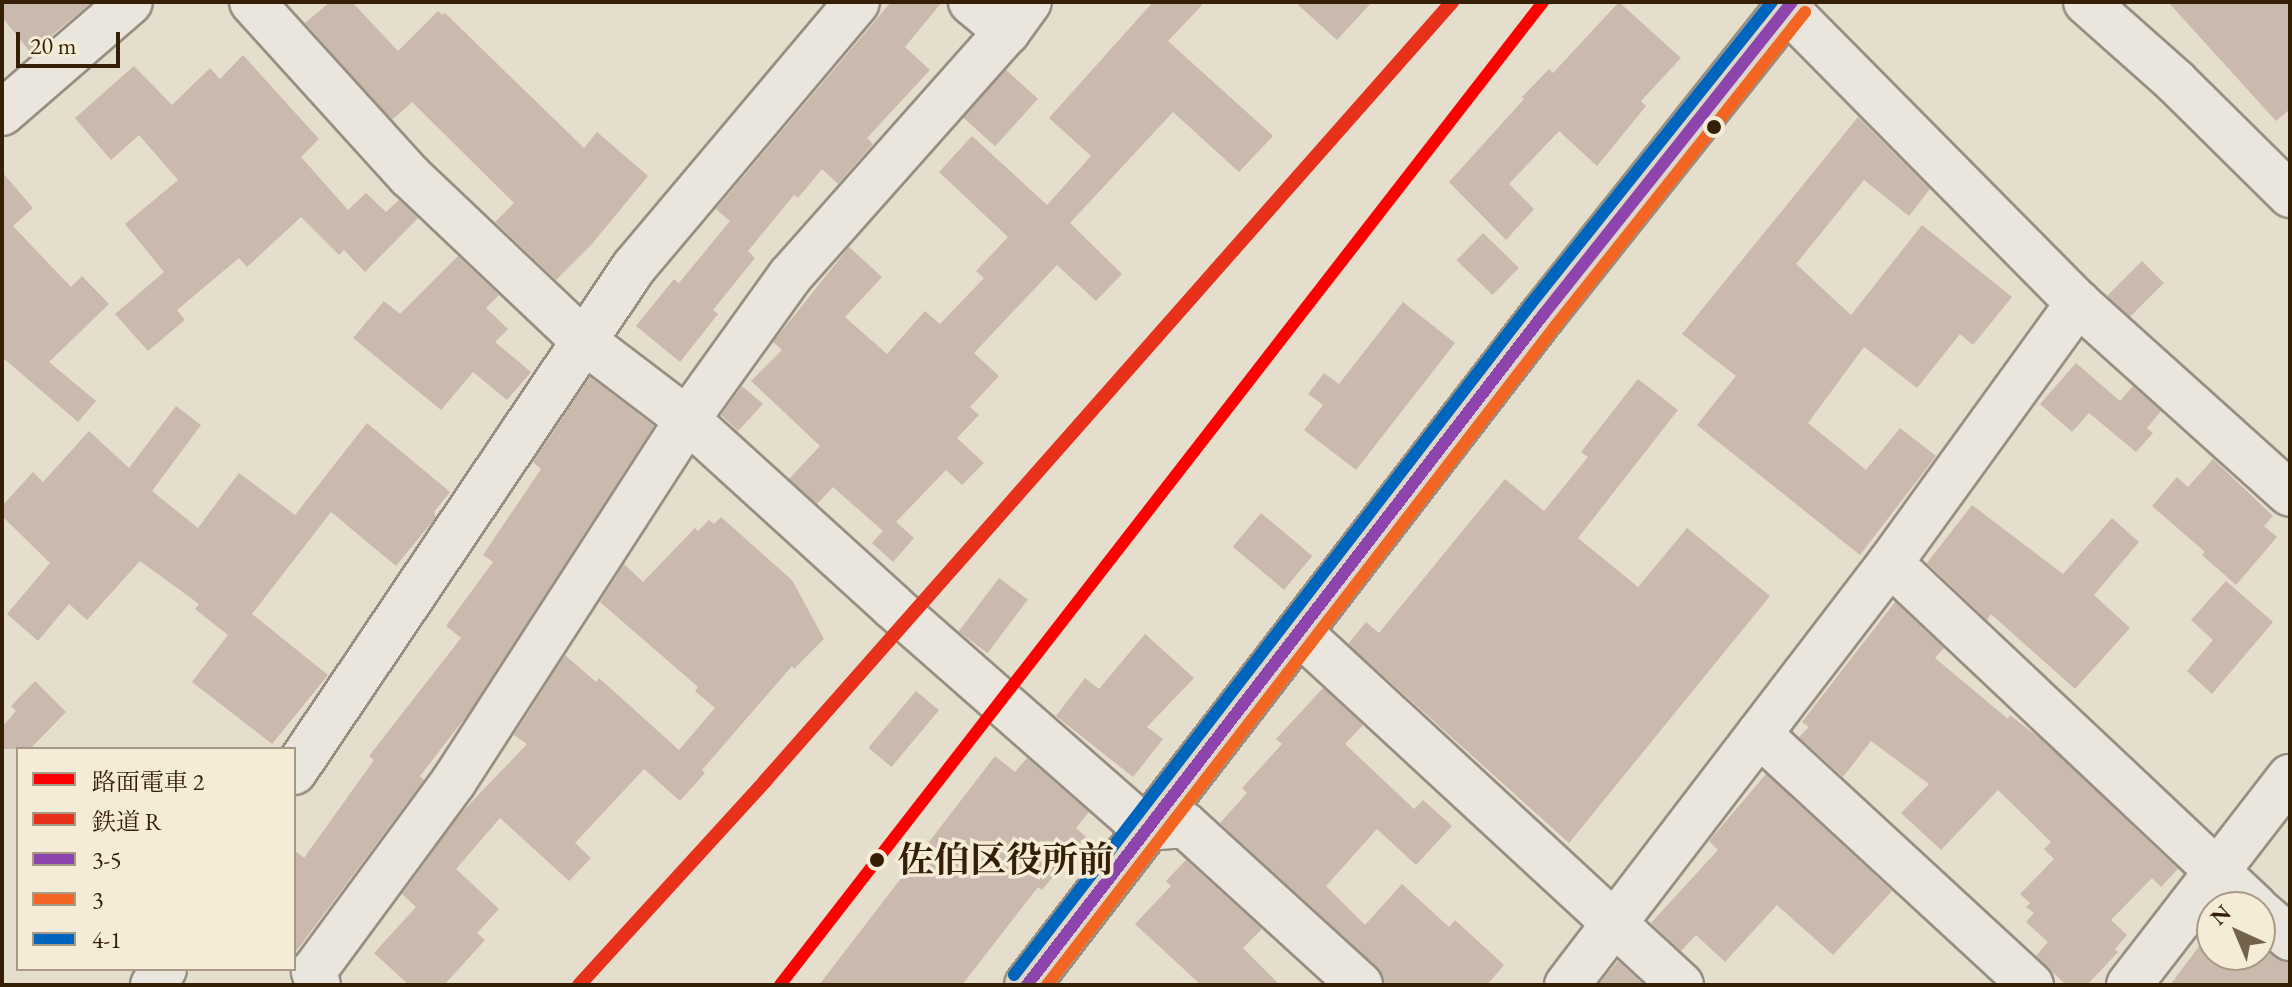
<!DOCTYPE html>
<meta charset="utf-8">
<style>
body{margin:0}
#map{position:relative;width:2292px;height:987px;overflow:hidden;background:#e6decc;font-family:"EB Garamond","Noto Serif JP",serif}
div>[style]{position:absolute}
.building>*{inset:0;background:#cab9ad;transform-origin:0 0}
.roads{filter:drop-shadow(2px 0 #968f82) drop-shadow(-2px 0 #968f82) drop-shadow(0 2px #968f82) drop-shadow(0 -2px #968f82)}
.minor>*{height:44px;margin:-22px;padding:0 22px;transform-origin:22px;border-radius:22px;background:#eae6de}
.highway>*{height:44px;margin:-22px;padding:0 22px;transform-origin:22px;border-radius:22px;background:#ded6c9}
.bus-1>*{height:12px;margin:-6px;padding:0 6px;transform-origin:6px;border-radius:6px;background:#8e44ad}
.bus-2>*{height:12px;margin:-6px;padding:0 6px;transform-origin:6px;border-radius:6px;background:#f26522}
.bus-3>*{height:12px;margin:-6px;padding:0 6px;transform-origin:6px;border-radius:6px;background:#0065bd}
.rail-1>*{height:14px;margin:-7px;padding:0 7px;transform-origin:7px;border-radius:7px;background:#e7311b}
.tram-1>*{height:12px;margin:-6px;padding:0 6px;transform-origin:6px;border-radius:6px;background:#f00}
.dots>*{width:22px;height:22px;translate:-50% -50%;box-sizing:border-box;border:4px solid #f5ecd7;border-radius:50%}
span{translate:-50% -50%;white-space:nowrap;text-align:center;line-height:1.15;-webkit-text-stroke:7px #f5ecd7;paint-order:stroke}
.stop-label{font-size:36px;color:#351f07;font-weight:700}
.left{translate:0 -50%;text-align:left}
.frame{position:absolute;inset:0;border:4px solid #351f07;pointer-events:none}
.legend{position:absolute;left:16px;top:747px;width:280px;height:224px;box-sizing:border-box;background:#f5ecd7;border:2px solid #a89a84;margin:0;padding:10px 14px;list-style:none;font-size:24px;color:#351f07}
.legend li{display:flex;align-items:center;gap:16px;height:40px}
.legend b{width:40px;border:2px solid #a89a84}
.north{position:absolute;left:2196px;top:891px;width:80px;height:80px;box-sizing:border-box;background:#f5ecd7;border:2px solid #a89a84;border-radius:50%;rotate:316deg;font-size:22px;font-weight:700;line-height:32px;text-align:center;color:#351f07}
.north::after{content:'';display:block;margin:auto;width:28px;height:36px;background:#73624c;clip-path:polygon(50% 0,100% 100%,50% 72%,0 100%)}
.scale{position:absolute;left:16px;top:32px;width:104px;height:36px;box-sizing:border-box;border:4px solid #351f07;border-top:0;padding-left:10px;font-size:24px;line-height:28px;white-space:nowrap;color:#351f07;-webkit-text-stroke:6px #f5ecd7;paint-order:stroke}
</style>
<div id="map">
<div class="building">
<i style="clip-path:polygon(2px 2px,92px 2px,31px 53px,2px 17px)"></i>
<i style="clip-path:polygon(330px 2px,352px 2px,398px 51px,438px 11px,442px 15px,445px 13px,584px 148px,597px 132px,648px 176px,591px 245px,556px 280px,495px 222px,514px 203px,412px 102px,392px 120px,305px 23px)"></i>
<i style="clip-path:polygon(891px 2px,942px 2px,905px 47px,930px 70px,867px 138px,873px 144px,838px 184px,822px 169px,798px 198px,794px 195px,748px 251px,755px 258px,713px 310px,718px 314px,680px 362px,636px 326px,674px 279px,679px 283px,730px 221px,716px 209px)"></i>
<i style="clip-path:polygon(1153px 2px,1205px 2px,1168px 41px,1273px 136px,1239px 172px,1173px 112px,1070px 223px,1122px 274px,1096px 301px,1057px 265px,974px 353px,999px 376px,970px 407px,979px 415px,957px 438px,984px 463px,962px 485px,946px 470px,896px 522px,914px 538px,893px 562px,872px 543px,883px 531px,833px 487px,817px 504px,789px 479px,820px 446px,751px 381px,782px 350px,773px 342px,849px 247px,882px 277px,845px 317px,887px 354px,925px 311px,940px 324px,984px 278px,976px 271px,1008px 237px,939px 172px,972px 136px,1047px 205px,1091px 156px,1049px 118px)"></i>
<i style="clip-path:polygon(1295px 2px,1372px 2px,1337px 40px)"></i>
<i style="clip-path:polygon(1619px 2px,1681px 58px,1641px 101px,1646px 106px,1597px 166px,1559px 131px,1509px 184px,1534px 209px,1506px 240px,1449px 182px,1524px 99px,1522px 97px,1549px 69px,1553px 73px)"></i>
<i style="clip-path:polygon(2168px 2px,2290px 2px,2290px 109px,2276px 121px)"></i>
<i style="clip-path:polygon(243px 55px,319px 139px,301px 157px,348px 210px,366px 193px,386px 212px,399px 200px,418px 218px,365px 272px,344px 250px,339px 255px,301px 217px,247px 267px,239px 258px,177px 310px,185px 320px,148px 351px,115px 314px,164px 272px,125px 224px,178px 180px,139px 135px,111px 160px,75px 118px,134px 66px,172px 105px,210px 68px,220px 79px)"></i>
<i style="left:1006px;top:70px;width:43px;height:64px;rotate:42deg"></i>
<i style="clip-path:polygon(1858px 117px,1930px 189px,1909px 216px,1864px 180px,1796px 264px,1851px 315px,1922px 225px,2012px 297px,1973px 345px,1960px 334px,1917px 388px,1864px 347px,1808px 423px,1866px 470px,1900px 428px,1936px 456px,1860px 555px,1697px 425px,1736px 376px,1682px 334px)"></i>
<i style="clip-path:polygon(2px 172px,33px 208px,13px 226px,71px 287px,82px 276px,109px 304px,49px 362px,96px 401px,78px 422px,2px 357px)"></i>
<i style="left:1483px;top:233px;width:50px;height:38px;rotate:44deg"></i>
<i style="clip-path:polygon(458px 256px,499px 295px,486px 308px,508px 329px,495px 342px,531px 372px,507px 400px,473px 372px,441px 410px,353px 338px,384px 301px,400px 314px)"></i>
<i style="left:2142px;top:261px;width:31px;height:49px;rotate:45deg"></i>
<i style="clip-path:polygon(1403px 302px,1455px 343px,1356px 470px,1304px 430px,1323px 405px,1308px 394px,1324px 373px,1339px 384px)"></i>
<i style="clip-path:polygon(2076px 363px,2120px 401px,2133px 386px,2161px 411px,2147px 428px,2153px 433px,2136px 452px,2089px 413px,2072px 432px,2040px 404px)"></i>
<i style="clip-path:polygon(590px 377px,654px 426px,468px 714px,420px 776px,424px 780px,294px 954px,294px 850px,304px 858px,374px 760px,369px 756px,461px 638px,446px 626px,493px 562px,483px 555px,541px 469px,533px 462px)"></i>
<i style="clip-path:polygon(1638px 379px,1678px 410px,1578px 538px,1638px 587px,1687px 528px,1770px 596px,1569px 843px,1348px 644px,1366px 622px,1379px 633px,1505px 479px,1544px 511px,1588px 457px,1581px 452px)"></i>
<i style="clip-path:polygon(742px 386px,763px 404px,738px 431px,721px 415px)"></i>
<i style="clip-path:polygon(176px 406px,201px 425px,152px 491px,198px 528px,239px 473px,295px 515px,367px 423px,450px 492px,434px 512px,436px 517px,396px 566px,331px 512px,252px 614px,328px 675px,272px 744px,192px 682px,228px 635px,195px 609px,199px 604px,140px 561px,87px 620px,69px 604px,38px 641px,7px 614px,50px 563px,2px 516px,2px 506px,33px 472px,43px 482px,89px 431px,129px 468px)"></i>
<i style="clip-path:polygon(2213px 459px,2273px 516px,2264px 526px,2277px 537px,2236px 585px,2202px 555px,2205px 552px,2152px 506px,2177px 477px,2188px 487px)"></i>
<i style="clip-path:polygon(1972px 505px,2063px 574px,2112px 518px,2139px 542px,2094px 595px,2130px 628px,2075px 689px,1991px 614px,1987px 620px,1927px 563px)"></i>
<i style="left:1261px;top:513px;width:67px;height:44px;rotate:40deg"></i>
<i style="clip-path:polygon(721px 517px,792px 580px,824px 639px,794px 669px,792px 666px,702px 770px,705px 773px,680px 801px,644px 769px,575px 843px,591px 858px,569px 881px,500px 818px,456px 869px,499px 909px,477px 933px,485px 940px,444px 985px,409px 985px,374px 953px,416px 907px,402px 894px,462px 812px,527px 744px,514px 735px,565px 655px,596px 682px,599px 678px,679px 750px,715px 708px,695px 691px,698px 687px,600px 602px,624px 564px,643px 582px,695px 528px,698px 531px,709px 520px,714px 524px)"></i>
<i style="left:999px;top:578px;width:36px;height:67px;rotate:37deg"></i>
<i style="clip-path:polygon(2226px 581px,2273px 622px,2212px 694px,2187px 671px,2213px 640px,2191px 620px)"></i>
<i style="clip-path:polygon(1895px 602px,1944px 648px,1935px 658px,2008px 719px,2010px 715px,2042px 740px,2178px 869px,2161px 887px,2152px 878px,2111px 920px,2127px 935px,2115px 949px,2118px 952px,2087px 985px,2066px 985px,2036px 956px,2048px 942px,2026px 922px,2034px 913px,2026px 907px,2030px 903px,2020px 894px,2054px 859px,2044px 849px,2051px 842px,1998px 790px,1941px 850px,1901px 813px,1929px 784px,1871px 741px,1843px 777px,1799px 737px,1809px 727px,1802px 722px)"></i>
<i style="clip-path:polygon(1145px 634px,1194px 678px,1147px 727px,1163px 739px,1133px 777px,1056px 716px,1085px 678px,1099px 689px)"></i>
<i style="clip-path:polygon(35px 681px,66px 712px,30px 749px,2px 749px,2px 727px,16px 711px,11px 706px)"></i>
<i style="clip-path:polygon(1323px 688px,1363px 725px,1345px 744px,1414px 809px,1423px 800px,1452px 826px,1416px 865px,1377px 829px,1326px 886px,1365px 925px,1402px 884px,1449px 927px,1455px 920px,1504px 965px,1487px 985px,1384px 985px,1377px 967px,1220px 823px,1247px 793px,1242px 788px,1282px 744px,1276px 739px)"></i>
<i style="left:916px;top:691px;width:30px;height:74px;rotate:40deg"></i>
<i style="clip-path:polygon(995px 756px,1015px 772px,1027px 758px,1089px 812px,1076px 828px,1086px 837px,1042px 890px,1038px 887px,962px 985px,819px 985px)"></i>
<i style="clip-path:polygon(1766px 774px,1892px 891px,1833px 955px,1777px 905px,1725px 962px,1696px 935px,1681px 951px,1651px 923px,1718px 850px,1709px 841px)"></i>
<i style="clip-path:polygon(1186px 860px,1262px 929px,1243px 948px,1280px 985px,1201px 985px,1135px 924px,1171px 886px,1166px 881px)"></i>
<i style="clip-path:polygon(2212px 929px,2212px 955px,2260px 955px,2260px 945px,2274px 957px,2290px 962px,2290px 985px,2170px 985px)"></i>
<i style="clip-path:polygon(1618px 961px,1644px 985px,1598px 985px)"></i>
</div>
<div class="roads">
<div class="minor">
<i style="left:252px;top:2px;width:235px;rotate:47.8deg"></i>
<i style="left:410px;top:176px;width:240px;rotate:43.5deg"></i>
<i style="left:584px;top:341px;width:132px;rotate:37.3deg"></i>
<i style="left:689px;top:421px;width:275px;rotate:42.3deg"></i>
<i style="left:892px;top:606px;width:337px;rotate:41.3deg"></i>
<i style="left:1145px;top:828px;width:40px;rotate:-4.3deg"></i>
<i style="left:1185px;top:825px;width:237px;rotate:42.4deg"></i>
<i style="left:971px;top:2px;width:47px;rotate:39.8deg"></i>
<i style="left:2086px;top:2px;width:120px;rotate:41.6deg"></i>
<i style="left:2176px;top:82px;width:161px;rotate:44.7deg"></i>
<i style="left:1787px;top:9px;width:414px;rotate:45.3deg"></i>
<i style="left:2078px;top:303px;width:285px;rotate:42deg"></i>
<i style="left:2px;top:113px;width:169px;rotate:-40.9deg"></i>
<i style="left:1890px;top:563px;width:502px;rotate:43.3deg"></i>
<i style="left:1299px;top:632px;width:520px;rotate:42.74deg"></i>
<i style="left:1759px;top:734px;width:370px;rotate:42.7deg"></i>
<i style="left:294px;top:772px;width:609px;rotate:-56.05deg"></i>
<i style="left:634px;top:267px;width:346px;rotate:-49.9deg"></i>
<i style="left:2260px;top:912px;width:40px;rotate:41deg"></i>
<i style="left:153px;top:985px;width:19px;rotate:-55deg"></i>
<i style="left:318px;top:985px;width:15px;rotate:-106deg"></i>
<i style="left:314px;top:971px;width:236px;rotate:-53.6deg"></i>
<i style="left:454px;top:781px;width:449px;rotate:-57.1deg"></i>
<i style="left:698px;top:404px;width:158px;rotate:-54.3deg"></i>
<i style="left:790px;top:276px;width:327px;rotate:-48.4deg"></i>
<i style="left:1007px;top:32px;width:37px;rotate:-54deg"></i>
<i style="left:1567px;top:985px;width:531px;rotate:-52.57deg"></i>
<i style="left:1890px;top:563px;width:321px;rotate:-54.1deg"></i>
<i style="left:2129px;top:985px;width:263px;rotate:-52.3deg"></i>
</div>
<div class="highway">
<i style="left:1027px;top:985px;width:846px;rotate:-52.4deg"></i>
<i style="left:1543px;top:315px;width:400px;rotate:-51.5deg"></i>
</div>
</div>
<div class="bus-1">
<i style="left:1027px;top:985px;width:846px;rotate:-52.4deg"></i>
<i style="left:1543px;top:315px;width:400px;rotate:-51.5deg"></i>
</div>
<div class="bus-2">
<i style="left:1047px;top:985px;width:833px;rotate:-52.36deg"></i>
<i style="left:1556px;top:325px;width:400px;rotate:-51.5deg"></i>
</div>
<div class="bus-3">
<i style="left:1014px;top:975px;width:846px;rotate:-52.4deg"></i>
<i style="left:1530px;top:305px;width:388px;rotate:-51.4deg"></i>
</div>
<div class="rail-1">
<i style="left:579px;top:985px;width:276px;rotate:-47.6deg"></i>
<i style="left:765px;top:781px;width:1039px;rotate:-48.59deg"></i>
</div>
<div class="tram-1">
<i style="left:780px;top:985px;width:1244px;rotate:-52.18deg"></i>
</div>
<div class="dots">
<i style="left:1714px;top:127px;background:#351f07"></i>
<i style="left:877px;top:860px;background:#351f07"></i>
</div>
<div class="stop-label">
<span class="left" style="left:898px;top:860px">佐伯区役所前</span>
</div>
<div class="frame"></div>
<ul class="legend">
<li><b style="height:10px;background:#f00"></b>路面電車 2</li>
<li><b style="height:10px;background:#e7311b"></b>鉄道 R</li>
<li><b style="height:10px;background:#8e44ad"></b>3-5</li>
<li><b style="height:10px;background:#f26522"></b>3</li>
<li><b style="height:10px;background:#0065bd"></b>4-1</li>
</ul>
<div class="north">N</div>
<div class="scale">20 m</div>
</div>
